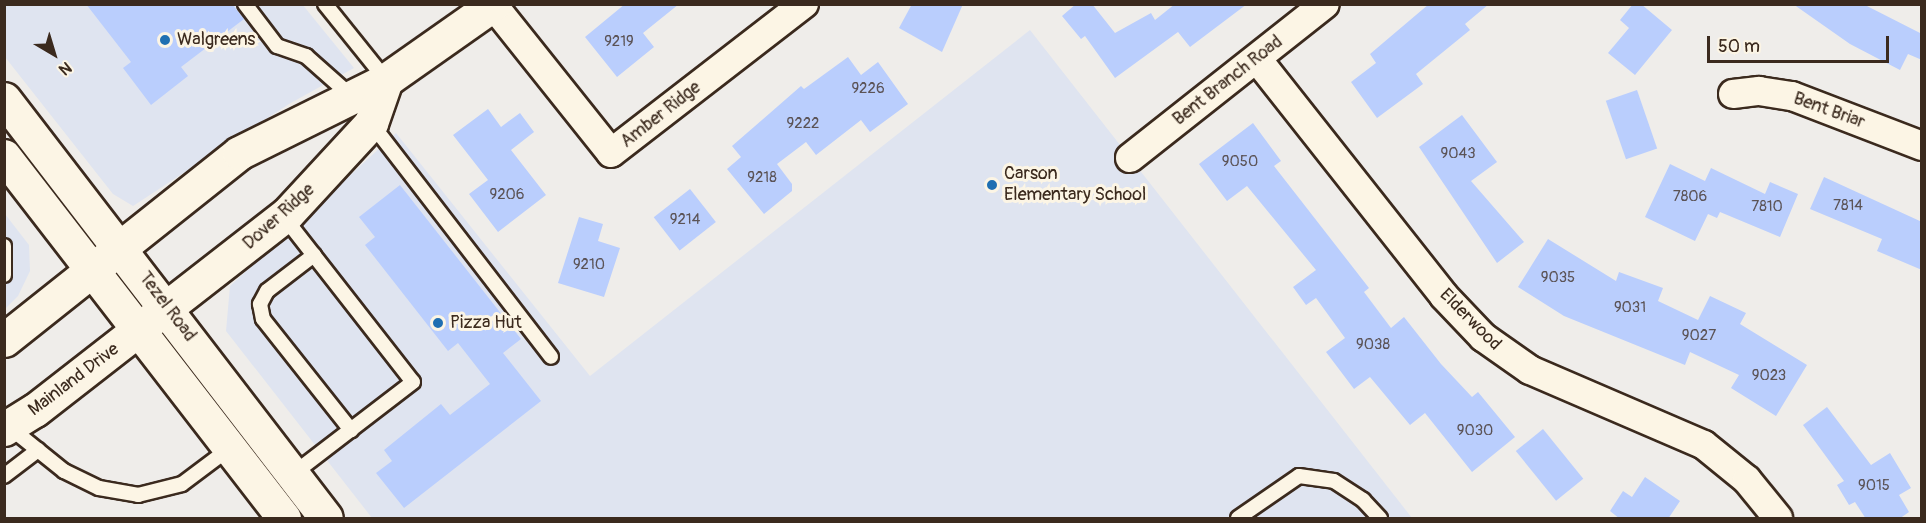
<!DOCTYPE html>
<style>
body{margin:0}
#map{position:relative;width:1926px;height:523px;overflow:hidden;background:#efedea;font-family:Pangolin,sans-serif}
div>[style]{position:absolute}
.built>*{inset:0;background:#dfe4f0}
.building>*{inset:0;background:#bacefd;transform-origin:0 0}
.roads{filter:drop-shadow(2px 0 #3b2a1e) drop-shadow(-2px 0 #3b2a1e) drop-shadow(0 2px #3b2a1e) drop-shadow(0 -2px #3b2a1e)}
.lane>*{height:14px;margin:-7px;padding:0 7px;transform-origin:7px;border-radius:7px;background:#fcf5e5}
.street>*{height:28px;margin:-14px;padding:0 14px;transform-origin:14px;border-radius:14px;background:#fcf5e5}
.secondary>*{height:33px;margin:-16.5px;padding:0 16.5px;transform-origin:16.5px;border-radius:16.5px;background:#fcf5e5}
.dots>*{width:16px;height:16px;translate:-50% -50%;box-sizing:border-box;border:3px solid #fcf5e5;border-radius:50%}
span{translate:-50% -50%;white-space:nowrap;text-align:center;line-height:1.15;-webkit-text-stroke:6px #fcf5e5;paint-order:stroke}
.number-label{font-size:15px;color:#5b5356}
.number-label span{-webkit-text-stroke-width:0}
.poi-label{font-size:18px;color:#3b2a1e}
.left{translate:0 -50%;text-align:left}
.street-label{font-size:18px;color:#3b2a1e}
.frame{position:absolute;inset:0;border:6px solid #3b2a1e;pointer-events:none}
.north{position:absolute;left:24px;top:24px;width:60px;height:60px;-webkit-text-stroke:4px #fcf5e5;paint-order:stroke;rotate:142deg;font-size:16px;font-weight:700;line-height:24px;text-align:center;color:#3b2a1e}
.north::after{content:'';display:block;margin:auto;width:21px;height:27px;background:#3b2a1e;clip-path:polygon(50% 0,100% 100%,50% 72%,0 100%)}
.scale{position:absolute;left:1707px;top:36px;width:182px;height:27px;box-sizing:border-box;border:3px solid #3b2a1e;border-top:0;padding-left:8px;font-size:18px;line-height:21px;white-space:nowrap;color:#3b2a1e;-webkit-text-stroke:4px #fcf5e5;paint-order:stroke}
</style>
<div id="map">
<div class="built">
<i style="clip-path:polygon(302px 4px,354px 68px,289px 104px,133px 206px,113px 194px,5px 57px,5px 5px)"></i>
<i style="clip-path:polygon(1030px 30px,1412px 518px,372px 518px,226px 331px,230px 286px,396px 133px,590px 376px)"></i>
<i style="clip-path:polygon(5px 214px,29px 245px,30px 271px,18px 296px,5px 309px)"></i>
</div>
<div class="building">
<i style="clip-path:polygon(86px 4px,232px 4px,244px 19px,181px 67px,188px 76px,151px 105px,123px 68px,131px 62px)"></i>
<i style="clip-path:polygon(625px 4px,679px 4px,643px 33px,654px 47px,617px 77px,585px 37px)"></i>
<i style="clip-path:polygon(912px 4px,963px 4px,942px 52px,899px 28px)"></i>
<i style="clip-path:polygon(1076px 4px,1092px 4px,1115px 33px,1151px 13px,1155px 20px,1175px 4px,1247px 4px,1190px 47px,1178px 32px,1115px 78px,1085px 36px,1081px 39px,1062px 16px)"></i>
<i style="clip-path:polygon(1429px 4px,1489px 4px,1465px 24px,1470px 30px,1416px 74px,1423px 84px,1377px 118px,1351px 82px,1376px 63px,1370px 54px)"></i>
<i style="clip-path:polygon(1633px 4px,1641px 4px,1672px 30px,1635px 75px,1608px 53px,1629px 28px,1620px 20px)"></i>
<i style="clip-path:polygon(1793px 4px,1863px 4px,1922px 34px,1922px 60px,1908px 54px,1900px 70px,1850px 44px)"></i>
<i style="clip-path:polygon(848px 57px,861px 75px,878px 62px,908px 104px,870px 132px,861px 120px,816px 155px,806px 142px,777px 164px,792px 184px,792px 191px,764px 214px,727px 169px,741px 157px,732px 146px,801px 86px,804px 89px)"></i>
<i style="left:1637px;top:90px;width:62px;height:33px;rotate:71deg"></i>
<i style="clip-path:polygon(488px 109px,501px 127px,520px 113px,534px 132px,511px 150px,546px 195px,498px 232px,469px 194px,488px 180px,453px 135px)"></i>
<i style="clip-path:polygon(1462px 115px,1497px 162px,1471px 181px,1524px 242px,1497px 263px,1419px 147px)"></i>
<i style="clip-path:polygon(1253px 123px,1281px 161px,1274px 166px,1369px 288px,1364px 292px,1391px 328px,1404px 317px,1441px 364px,1472px 397px,1478px 392px,1515px 437px,1472px 472px,1425px 413px,1410px 425px,1370px 377px,1354px 389px,1326px 352px,1345px 338px,1316px 298px,1306px 305px,1293px 287px,1316px 270px,1247px 186px,1227px 201px,1199px 164px)"></i>
<i style="clip-path:polygon(1670px 164px,1705px 181px,1711px 168px,1765px 194px,1770px 182px,1798px 194px,1780px 237px,1720px 212px,1717px 218px,1708px 214px,1695px 241px,1645px 217px)"></i>
<i style="clip-path:polygon(1824px 177px,1922px 222px,1922px 270px,1877px 251px,1882px 239px,1810px 209px)"></i>
<i style="clip-path:polygon(400px 185px,521px 339px,503px 353px,541px 401px,404px 508px,376px 473px,392px 461px,384px 450px,441px 404px,450px 415px,490px 384px,458px 343px,448px 351px,365px 245px,375px 237px,359px 217px)"></i>
<i style="left:690px;top:189px;width:42px;height:46px;rotate:52deg"></i>
<i style="clip-path:polygon(579px 217px,603px 224px,598px 241px,620px 248px,604px 297px,558px 283px)"></i>
<i style="clip-path:polygon(1548px 239px,1616px 281px,1619px 272px,1663px 288px,1658px 301px,1698px 320px,1710px 296px,1746px 313px,1740px 324px,1807px 365px,1776px 416px,1731px 388px,1739px 375px,1690px 352px,1685px 365px,1564px 316px,1518px 287px)"></i>
<i style="clip-path:polygon(1827px 407px,1871px 465px,1890px 453px,1911px 488px,1899px 495px,1909px 512px,1899px 519px,1866px 519px,1855px 502px,1849px 505px,1837px 485px,1844px 481px,1803px 425px)"></i>
<i style="left:1543px;top:429px;width:64px;height:35px;rotate:51deg"></i>
<i style="clip-path:polygon(1645px 477px,1680px 501px,1668px 519px,1620px 519px,1610px 511px,1623px 491px,1632px 497px)"></i>
</div>
<div class="roads">
<div class="lane">
<i style="left:245px;top:4px;width:53px;rotate:52.7deg"></i>
<i style="left:277px;top:46px;width:31px;rotate:19deg"></i>
<i style="left:306px;top:56px;width:60px;rotate:41.6deg"></i>
<i style="left:325px;top:4px;width:97px;rotate:51.2deg"></i>
<i style="left:371px;top:123px;width:295px;rotate:52.4deg"></i>
<i style="left:284px;top:217px;width:209px;rotate:52deg"></i>
<i style="left:413px;top:382px;width:151px;rotate:142.5deg"></i>
<i style="left:4px;top:246px;width:29px;rotate:90deg"></i>
<i style="left:314px;top:255px;width:59px;rotate:142.5deg"></i>
<i style="left:267px;top:291px;width:15px;rotate:118deg"></i>
<i style="left:260px;top:304px;width:15px;rotate:79deg"></i>
<i style="left:263px;top:319px;width:142px;rotate:51.6deg"></i>
<i style="left:8px;top:426px;width:72px;rotate:38.8deg"></i>
<i style="left:64px;top:471px;width:39px;rotate:26deg"></i>
<i style="left:99px;top:488px;width:40px;rotate:10deg"></i>
<i style="left:138px;top:495px;width:45px;rotate:-14deg"></i>
<i style="left:182px;top:484px;width:60px;rotate:-36.9deg"></i>
<i style="left:4px;top:476px;width:43px;rotate:-37.4deg"></i>
<i style="left:1238px;top:518px;width:74px;rotate:-34.5deg"></i>
<i style="left:1299px;top:476px;width:35px;rotate:8deg"></i>
<i style="left:1334px;top:481px;width:35px;rotate:33deg"></i>
<i style="left:1363px;top:500px;width:25px;rotate:47deg"></i>
</div>
<div class="street">
<i style="left:493px;top:5px;width:189px;rotate:51.4deg"></i>
<i style="left:611px;top:153px;width:244px;rotate:-37.7deg"></i>
<i style="left:1257px;top:59px;width:302px;rotate:51.7deg"></i>
<i style="left:1444px;top:296px;width:57px;rotate:46.4deg"></i>
<i style="left:1483px;top:337px;width:57px;rotate:35.1deg"></i>
<i style="left:1530px;top:370px;width:189px;rotate:23.3deg"></i>
<i style="left:1704px;top:445px;width:55px;rotate:39.1deg"></i>
<i style="left:1747px;top:480px;width:49px;rotate:50.8deg"></i>
<i style="left:1733px;top:94px;width:26px;rotate:-7deg"></i>
<i style="left:1759px;top:91px;width:33px;rotate:9deg"></i>
<i style="left:1792px;top:96px;width:139px;rotate:21deg"></i>
<i style="left:1130px;top:158px;width:248px;rotate:-38.3deg"></i>
</div>
<div class="secondary">
<i style="left:4px;top:99px;width:528px;rotate:52.46deg"></i>
<i style="left:4px;top:156px;width:458px;rotate:52.3deg"></i>
<i style="left:4px;top:340px;width:300px;rotate:-38.5deg"></i>
<i style="left:239px;top:153px;width:164px;rotate:-26.4deg"></i>
<i style="left:386px;top:80px;width:132px;rotate:-35.1deg"></i>
<i style="left:4px;top:429px;width:36px;rotate:-32deg"></i>
<i style="left:35px;top:410px;width:319px;rotate:-37.9deg"></i>
<i style="left:287px;top:214px;width:124px;rotate:-47.3deg"></i>
<i style="left:371px;top:123px;width:46px;rotate:-70.8deg"></i>
</div>
</div>
<div class="dots">
<i style="left:165px;top:40px;background:#1f6fb2"></i>
<i style="left:992px;top:185px;background:#1f6fb2"></i>
<i style="left:438px;top:323px;background:#1f6fb2"></i>
</div>
<div class="number-label">
<span style="left:619px;top:42px">9219</span>
<span style="left:868px;top:89px">9226</span>
<span style="left:803px;top:124px">9222</span>
<span style="left:1458px;top:154px">9043</span>
<span style="left:1240px;top:162px">9050</span>
<span style="left:762px;top:178px">9218</span>
<span style="left:507px;top:195px">9206</span>
<span style="left:1690px;top:197px">7806</span>
<span style="left:1848px;top:206px">7814</span>
<span style="left:1767px;top:207px">7810</span>
<span style="left:685px;top:220px">9214</span>
<span style="left:589px;top:265px">9210</span>
<span style="left:1558px;top:278px">9035</span>
<span style="left:1630px;top:308px">9031</span>
<span style="left:1699px;top:336px">9027</span>
<span style="left:1373px;top:345px">9038</span>
<span style="left:1769px;top:376px">9023</span>
<span style="left:1475px;top:431px">9030</span>
<span style="left:1874px;top:486px">9015</span>
</div>
<div class="poi-label">
<span class="left" style="left:177px;top:40px">Walgreens</span>
<span class="left" style="left:1004px;top:185px">Carson<br>Elementary School</span>
<span class="left" style="left:450px;top:323px">Pizza Hut</span>
</div>
<div class="street-label">
<span style="left:1228px;top:81px;rotate:-38deg">Bent Branch Road</span>
<span style="left:1829px;top:111px;rotate:20deg">Bent Briar</span>
<span style="left:661px;top:115px;rotate:-38deg">Amber Ridge</span>
<span style="left:279px;top:217px;rotate:-42deg">Dover Ridge</span>
<span style="left:167px;top:307px;rotate:53deg">Tezel Road</span>
<span style="left:1470px;top:320px;rotate:45deg">Elderwood</span>
<span style="left:74px;top:380px;rotate:-37deg">Mainland Drive</span>
</div>
<div class="frame"></div>
<div class="north">N</div>
<div class="scale">50 m</div>
</div>
